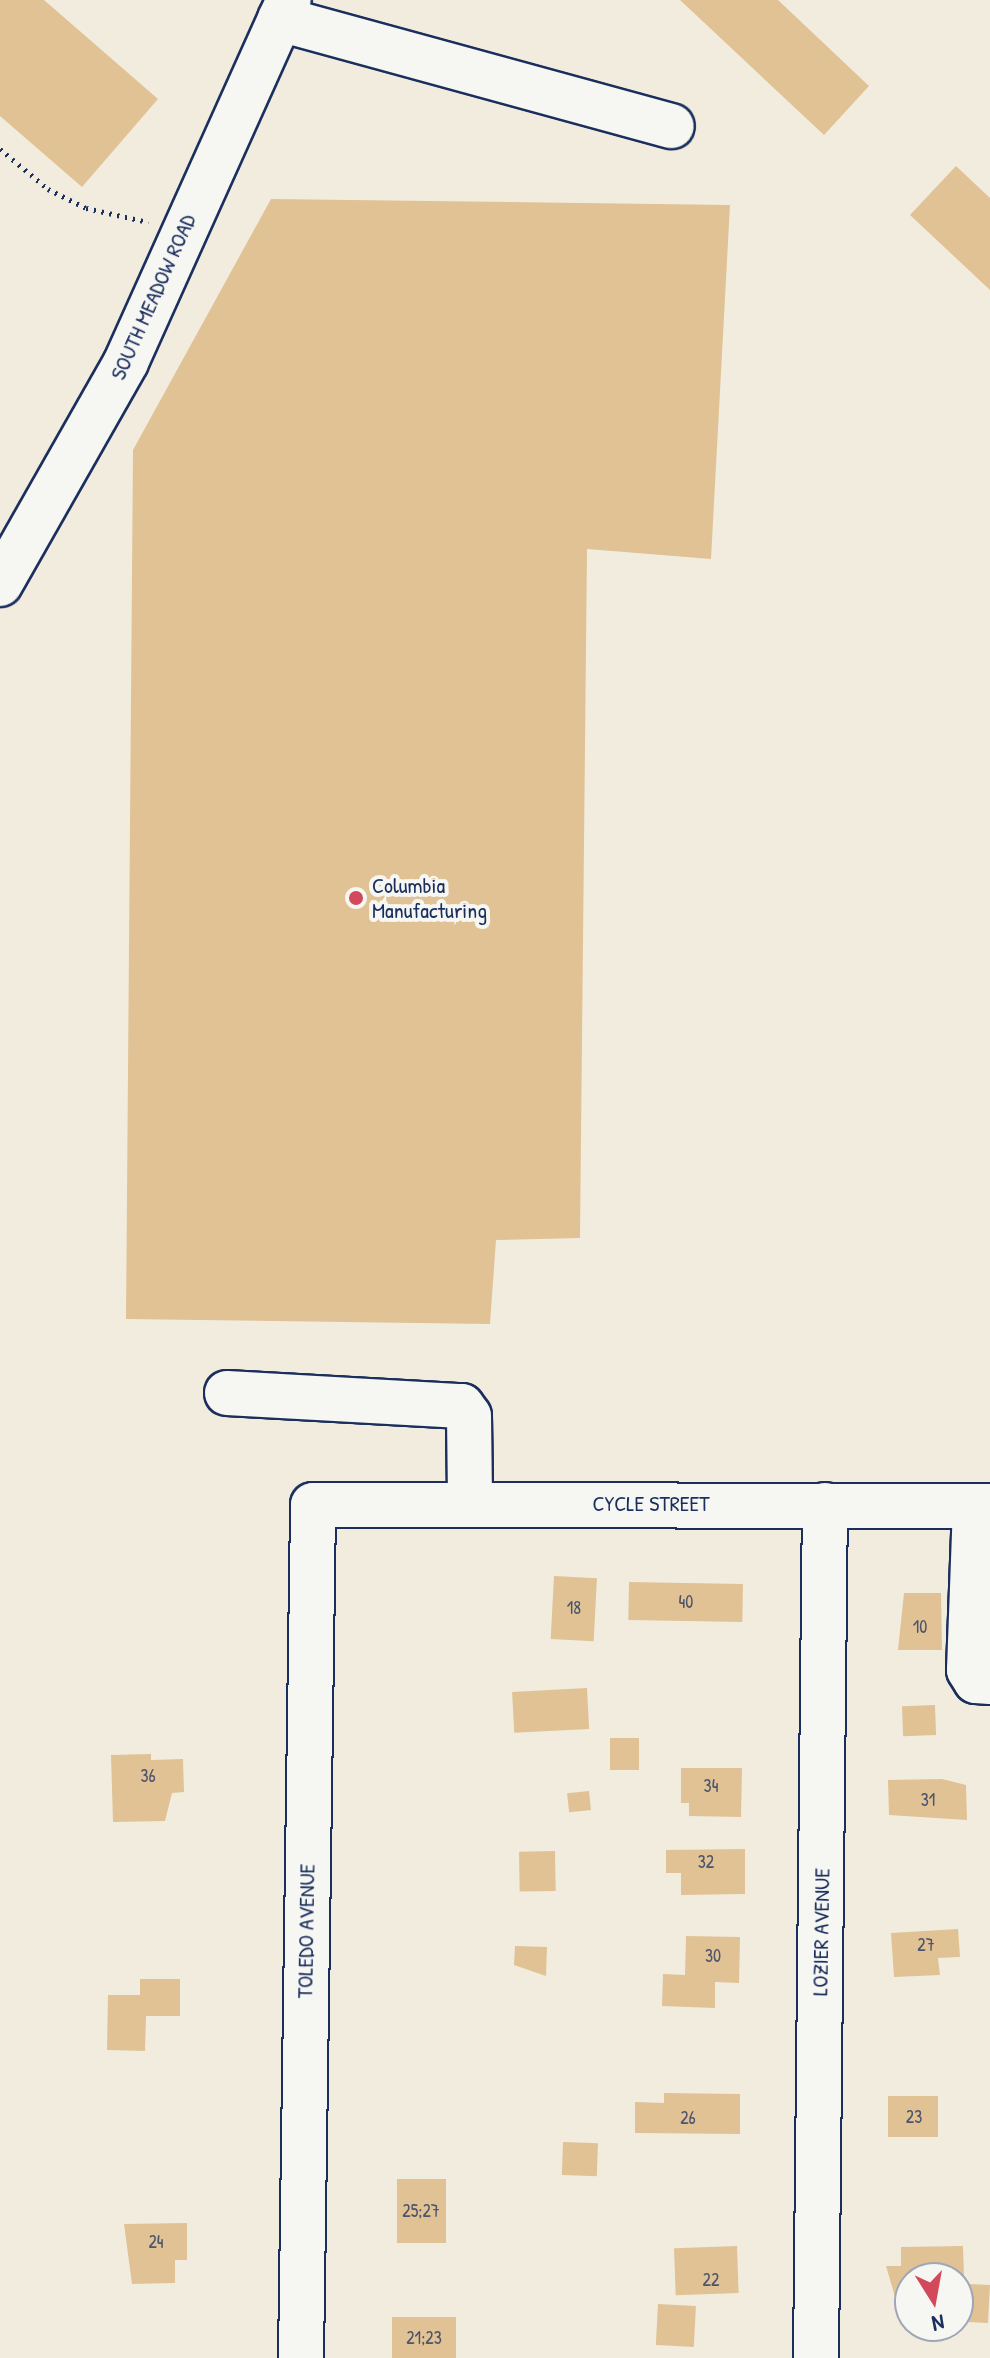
<!DOCTYPE html>
<style>
body{margin:0}
#map{position:relative;width:990px;height:2358px;overflow:hidden;background:#f2ecdf;font-family:"Patrick Hand",sans-serif}
div>[style]{position:absolute}
.building>*{inset:0;background:#e0c294;transform-origin:0 0}
.path>*{height:5px;margin-top:-2.5px;transform-origin:0;background:repeating-linear-gradient(90deg,#1b2f5e 0 2px,transparent 0 8px)}
.roads{filter:drop-shadow(2px 0 #1b2f5e) drop-shadow(-2px 0 #1b2f5e) drop-shadow(0 2px #1b2f5e) drop-shadow(0 -2px #1b2f5e)}
.minor>*{height:44px;margin:-22px;padding:0 22px;transform-origin:22px;border-radius:22px;background:#f6f6f2}
.dots>*{width:22px;height:22px;translate:-50% -50%;box-sizing:border-box;border:4px solid #f6f6f2;border-radius:50%}
span{translate:-50% -50%;white-space:nowrap;text-align:center;line-height:1.15;-webkit-text-stroke:8px #f6f6f2;paint-order:stroke}
.number-label{font-size:18px;color:#4c546c}
.number-label span{-webkit-text-stroke-width:0}
.street-label{font-size:22px;color:#1b2f5e}
.poi-label{font-size:22px;color:#1b2f5e}
.left{translate:0 -50%;text-align:left}
.north{position:absolute;left:894px;top:2262px;width:80px;height:80px;box-sizing:border-box;background:#f6f6f2;border:2px solid #9ea6b7;border-radius:50%;rotate:169deg;font-size:22px;font-weight:700;line-height:32px;text-align:center;color:#1b2f5e}
.north::after{content:'';display:block;margin:auto;width:28px;height:36px;background:#d1495b;clip-path:polygon(50% 0,100% 100%,50% 72%,0 100%)}
</style>
<div id="map">
<div class="building">
<i style="clip-path:polygon(0 0,44px 0,158px 99px,82px 187px,0 116px)"></i>
<i style="clip-path:polygon(680px 0,778px 0,869px 86px,824px 135px)"></i>
<i style="clip-path:polygon(956px 166px,990px 198px,990px 290px,910px 215px)"></i>
<i style="clip-path:polygon(271px 199px,730px 205px,711px 559px,587px 549px,580px 1238px,496px 1240px,490px 1324px,126px 1319px,133px 450px)"></i>
<i style="left:554px;top:1576px;width:43px;height:63px;rotate:3deg"></i>
<i style="left:629px;top:1582px;width:114px;height:38px;rotate:1deg"></i>
<i style="clip-path:polygon(904px 1593px,941px 1593px,942px 1650px,898px 1650px)"></i>
<i style="left:587px;top:1688px;width:41px;height:75px;rotate:87deg"></i>
<i style="left:935px;top:1705px;width:30px;height:33px;rotate:88deg"></i>
<i style="left:610px;top:1738px;width:29px;height:32px"></i>
<i style="clip-path:polygon(151px 1754px,151px 1760px,183px 1759px,184px 1792px,172px 1793px,165px 1821px,113px 1822px,111px 1755px)"></i>
<i style="clip-path:polygon(681px 1768px,742px 1768px,741px 1817px,689px 1816px,689px 1803px,681px 1803px)"></i>
<i style="clip-path:polygon(942px 1779px,966px 1785px,967px 1820px,889px 1815px,888px 1780px)"></i>
<i style="left:589px;top:1791px;width:19px;height:22px;rotate:84deg"></i>
<i style="clip-path:polygon(745px 1849px,745px 1894px,681px 1895px,681px 1873px,666px 1873px,666px 1850px)"></i>
<i style="left:555px;top:1851px;width:40px;height:36px;rotate:89deg"></i>
<i style="clip-path:polygon(958px 1929px,960px 1957px,938px 1958px,940px 1975px,894px 1977px,891px 1933px)"></i>
<i style="clip-path:polygon(686px 1936px,740px 1937px,739px 1983px,715px 1982px,715px 2008px,662px 2006px,663px 1974px,685px 1975px)"></i>
<i style="clip-path:polygon(515px 1946px,547px 1947px,546px 1976px,514px 1965px)"></i>
<i style="clip-path:polygon(140px 1979px,180px 1979px,180px 2016px,146px 2016px,145px 2051px,107px 2050px,108px 1995px,140px 1995px)"></i>
<i style="clip-path:polygon(664px 2093px,740px 2094px,740px 2134px,635px 2133px,635px 2102px,664px 2103px)"></i>
<i style="left:888px;top:2096px;width:50px;height:41px"></i>
<i style="left:563px;top:2142px;width:35px;height:33px;rotate:2deg"></i>
<i style="left:397px;top:2179px;width:49px;height:64px"></i>
<i style="clip-path:polygon(187px 2223px,187px 2260px,175px 2260px,175px 2283px,132px 2284px,124px 2224px)"></i>
<i style="left:737px;top:2246px;width:47px;height:63px;rotate:88deg"></i>
<i style="clip-path:polygon(963px 2246px,964px 2278px,910px 2278px,910px 2300px,896px 2300px,886px 2266px,901px 2266px,901px 2247px)"></i>
<i style="left:969px;top:2284px;width:21px;height:38px;rotate:3deg"></i>
<i style="left:658px;top:2304px;width:38px;height:41px;rotate:3deg"></i>
<i style="left:392px;top:2317px;width:64px;height:41px"></i>
</div>
<div class="path">
<i style="left:0;top:149px;width:62px;rotate:39.8deg"></i>
<i style="left:48px;top:189px;width:42px;rotate:26.6deg"></i>
<i style="left:86px;top:208px;width:64px;rotate:12.7deg"></i>
</div>
<div class="roads">
<div class="minor">
<i style="left:280px;top:19px;width:406px;rotate:15.3deg"></i>
<i style="left:0;top:584px;width:255px;rotate:-60.4deg"></i>
<i style="left:126px;top:362px;width:397px;rotate:-65.8deg"></i>
<i style="left:227px;top:1393px;width:235px;rotate:3.2deg"></i>
<i style="left:462px;top:1406px;width:12px;rotate:55deg"></i>
<i style="left:469px;top:1416px;width:87px;rotate:89.3deg"></i>
<i style="left:975px;top:1506px;width:164px;rotate:92.1deg"></i>
<i style="left:969px;top:1670px;width:13px;rotate:58deg"></i>
<i style="left:976px;top:1681px;width:14px;rotate:4deg"></i>
<i style="left:301px;top:2358px;width:853px;rotate:-89.19deg"></i>
<i style="left:313px;top:1505px;width:677px;rotate:0.08deg"></i>
<i style="left:816px;top:2358px;width:853px;rotate:-89.4deg"></i>
</div>
</div>
<div class="dots">
<i style="left:356px;top:898px;background:#d1495b"></i>
</div>
<div class="number-label">
<span style="left:686px;top:1602px">40</span>
<span style="left:574px;top:1608px">18</span>
<span style="left:920px;top:1627px">10</span>
<span style="left:148px;top:1776px">36</span>
<span style="left:711px;top:1786px">34</span>
<span style="left:928px;top:1800px">31</span>
<span style="left:706px;top:1862px">32</span>
<span style="left:926px;top:1945px">27</span>
<span style="left:713px;top:1956px">30</span>
<span style="left:914px;top:2117px">23</span>
<span style="left:688px;top:2118px">26</span>
<span style="left:421px;top:2211px">25;27</span>
<span style="left:156px;top:2242px">24</span>
<span style="left:711px;top:2280px">22</span>
<span style="left:424px;top:2338px">21;23</span>
</div>
<div class="street-label">
<span style="left:153px;top:297px;rotate:-66deg">SOUTH MEADOW ROAD</span>
<span style="left:651px;top:1504px">CYCLE STREET</span>
<span style="left:306px;top:1931px;rotate:-89deg">TOLEDO AVENUE</span>
<span style="left:821px;top:1932px;rotate:-89deg">LOZIER AVENUE</span>
</div>
<div class="poi-label">
<span class="left" style="left:372px;top:898px">Columbia<br>Manufacturing</span>
</div>
<div class="north">N</div>
</div>
